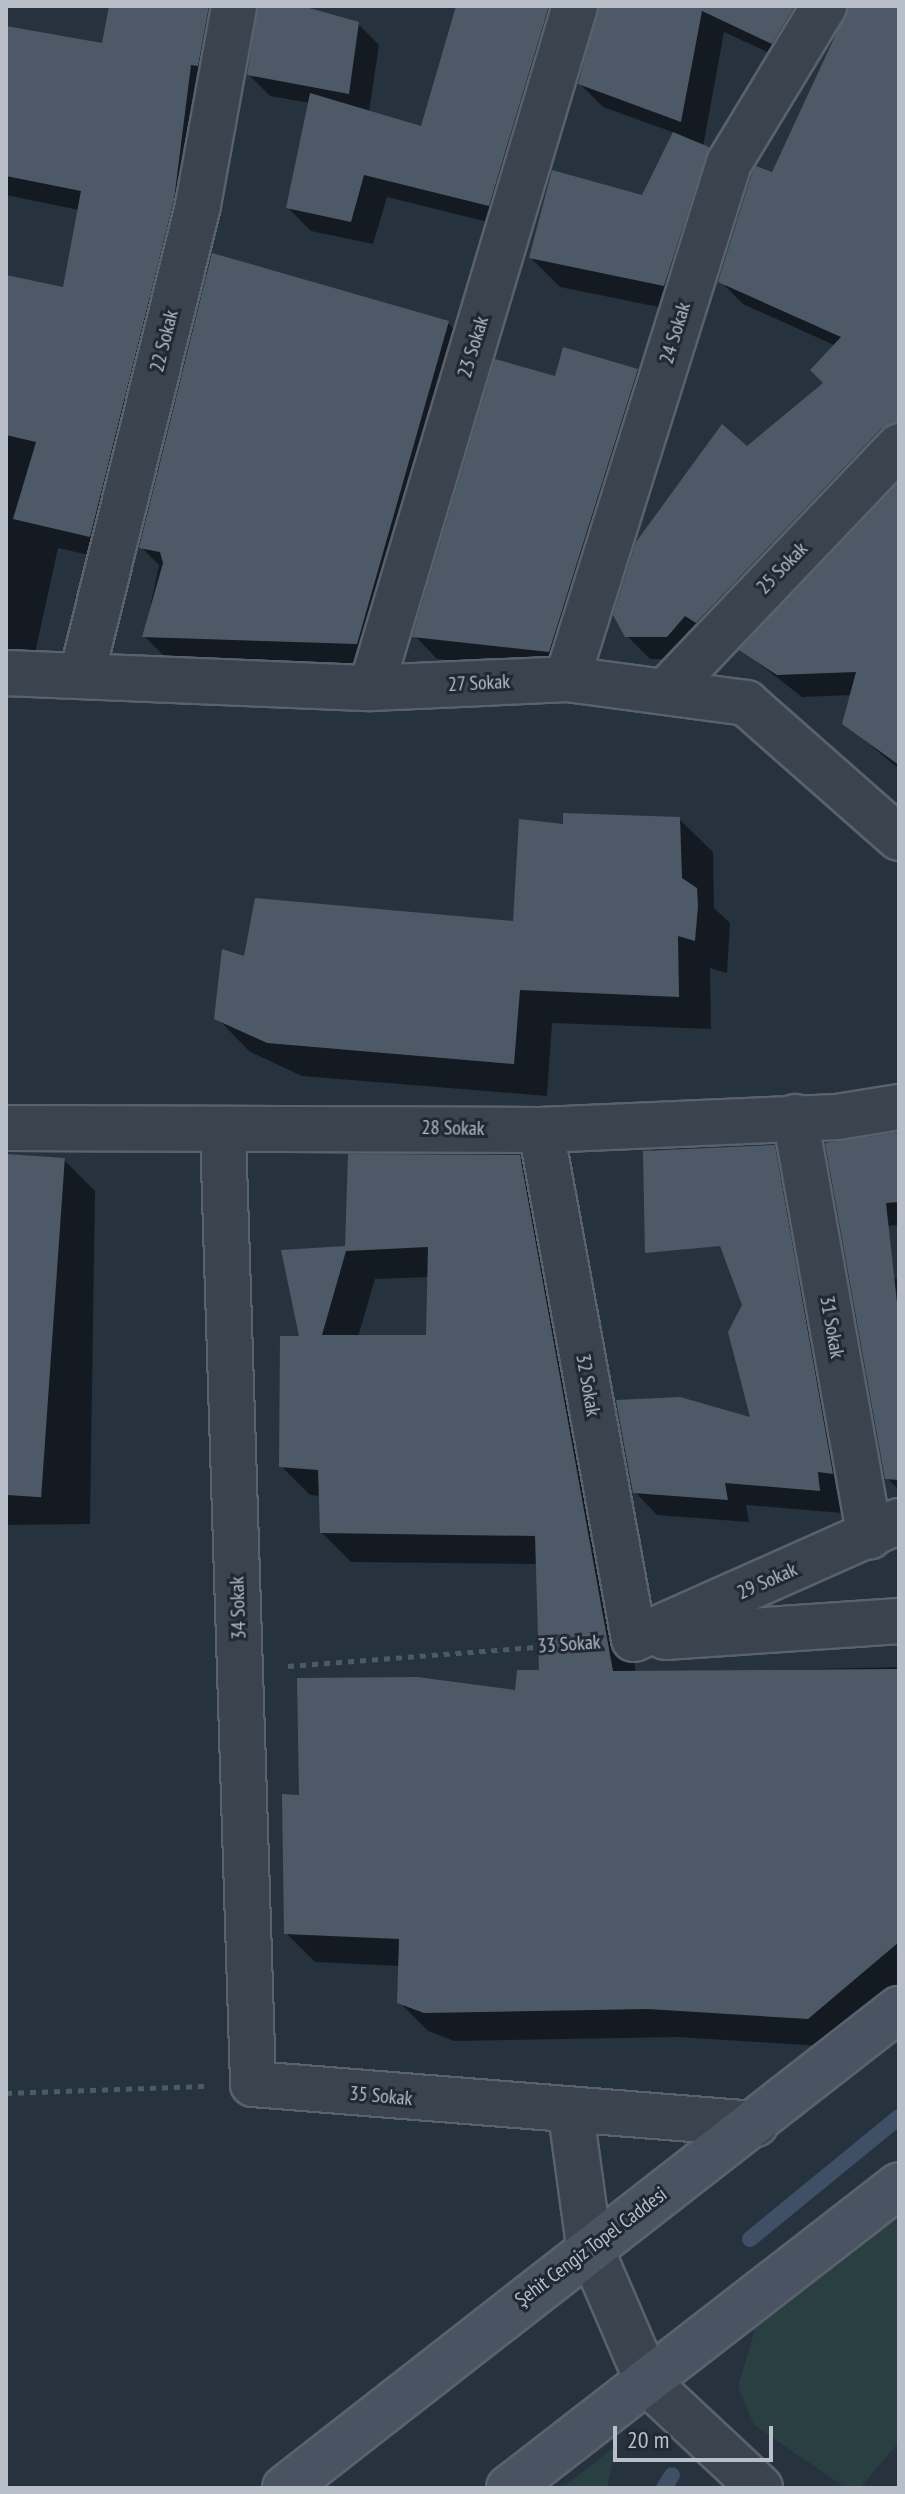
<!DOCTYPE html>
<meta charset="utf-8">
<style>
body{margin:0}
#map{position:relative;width:905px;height:2494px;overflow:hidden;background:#27323f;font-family:"PT Sans Narrow",sans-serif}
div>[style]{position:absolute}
.green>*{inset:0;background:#2a3f41}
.shadow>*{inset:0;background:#0007}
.stream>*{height:16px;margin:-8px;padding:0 8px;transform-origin:8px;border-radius:8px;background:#3e4f66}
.building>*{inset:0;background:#4e5967;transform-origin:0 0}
.path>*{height:5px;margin-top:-2.5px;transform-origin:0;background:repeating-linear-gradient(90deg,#495c5f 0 6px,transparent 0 12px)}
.roads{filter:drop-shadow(2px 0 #59616c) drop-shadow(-2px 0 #59616c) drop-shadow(0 2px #59616c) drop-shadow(0 -2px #59616c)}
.minor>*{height:44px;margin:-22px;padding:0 22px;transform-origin:22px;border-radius:22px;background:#3b434f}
.secondary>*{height:44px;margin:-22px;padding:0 22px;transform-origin:22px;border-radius:22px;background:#4a5362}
span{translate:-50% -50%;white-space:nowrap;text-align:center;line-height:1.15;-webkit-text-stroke:6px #202834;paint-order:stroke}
.street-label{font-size:20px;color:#b8bfc9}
.frame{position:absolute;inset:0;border:8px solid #b8bfc9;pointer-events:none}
.scale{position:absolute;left:613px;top:2426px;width:160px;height:36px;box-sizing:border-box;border:4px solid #b8bfc9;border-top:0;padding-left:10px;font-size:24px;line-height:28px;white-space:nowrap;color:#b8bfc9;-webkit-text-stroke:6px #202834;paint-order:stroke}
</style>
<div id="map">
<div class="green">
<i style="clip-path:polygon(899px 2216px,899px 2442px,860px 2488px,846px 2488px,754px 2425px,738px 2387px,756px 2326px)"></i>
<i style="clip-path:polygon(616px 2446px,607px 2488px,562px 2488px)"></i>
</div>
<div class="shadow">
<i style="clip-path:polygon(111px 6px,234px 6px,115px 561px,58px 548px,33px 662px,6px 659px,6px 277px,65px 290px,79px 210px,6px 195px,6px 28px,103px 45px)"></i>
<i style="clip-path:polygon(258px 6px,358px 24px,379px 45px,369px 112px,423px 128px,458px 6px,590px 6px,512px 228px,387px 197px,373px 244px,311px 231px,288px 208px,310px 103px,270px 96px,249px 75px)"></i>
<i style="clip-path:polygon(600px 6px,899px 6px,899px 456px,690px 659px,650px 659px,627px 636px,747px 449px,825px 383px,836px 346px,743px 304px,720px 281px,851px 7px,834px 7px,795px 65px,724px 32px,703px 147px,737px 178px,693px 314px,560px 287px,531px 258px,643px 198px,675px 133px,603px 107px,580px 84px)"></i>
<i style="clip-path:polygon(448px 323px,475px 350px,384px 670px,171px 663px,144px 636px,159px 565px,141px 547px)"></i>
<i style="clip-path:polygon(637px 371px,659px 394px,572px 674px,437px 659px,415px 636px,556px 379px)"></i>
<i style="clip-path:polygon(899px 485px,899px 769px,844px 723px,852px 695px,802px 697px,742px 650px)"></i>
<i style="clip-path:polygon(679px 819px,713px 852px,714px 908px,730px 923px,727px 973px,710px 968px,711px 1029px,552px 1023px,547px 1096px,302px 1076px,250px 1052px,217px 1018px,245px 958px,515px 924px,565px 826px)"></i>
<i style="clip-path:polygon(899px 1134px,899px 1225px,861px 1228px)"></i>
<i style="clip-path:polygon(774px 1147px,797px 1170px,807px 1231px,669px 1240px)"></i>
<i style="clip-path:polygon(6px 1156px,64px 1160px,95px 1191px,90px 1524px,6px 1525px)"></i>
<i style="clip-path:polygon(evenodd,519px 1157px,548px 1186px,636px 1673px,899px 1667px,899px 1993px,838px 2047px,678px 2037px,454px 2041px,428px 2031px,399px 2002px,400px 1966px,315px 1962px,286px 1933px,301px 1797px,517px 1692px,541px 1672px,538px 1564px,351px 1562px,322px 1533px,321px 1496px,310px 1495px,281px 1466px,302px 1338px,347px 1248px,519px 1157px,429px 1277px,428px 1337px,358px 1337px,375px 1279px,429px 1277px)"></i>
<i style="clip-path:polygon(797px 1277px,820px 1300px,855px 1495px,840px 1494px,842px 1513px,746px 1505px,749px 1522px,657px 1515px,635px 1492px,753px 1420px,744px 1305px)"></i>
<i style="clip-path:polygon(851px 1278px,899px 1279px,899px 1490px,887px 1478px)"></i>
</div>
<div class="stream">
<i style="left:750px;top:2239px;width:193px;rotate:-39.3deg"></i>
<i style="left:664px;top:2488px;width:15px;rotate:-58deg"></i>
</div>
<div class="building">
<i style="clip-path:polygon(109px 6px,209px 6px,198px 66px,191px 65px,174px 200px,90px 537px,13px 519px,36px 442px,6px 435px,6px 275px,63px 287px,81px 191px,6px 176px,6px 26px,102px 43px)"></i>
<i style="clip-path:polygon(258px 6px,302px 6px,359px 22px,349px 94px,247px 75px)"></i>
<i style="clip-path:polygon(456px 6px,549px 6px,489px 206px,364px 175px,351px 222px,286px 208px,310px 93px,421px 126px)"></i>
<i style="clip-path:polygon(599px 6px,795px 6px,772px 44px,702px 11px,681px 122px,578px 84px)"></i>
<i style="clip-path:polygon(849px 6px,899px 6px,899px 422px,881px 429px,696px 623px,685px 616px,667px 637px,625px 637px,613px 615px,636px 542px,722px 424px,747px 446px,823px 383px,810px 370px,841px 337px,718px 282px,752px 173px,756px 166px,772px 172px)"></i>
<i style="clip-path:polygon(673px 132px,709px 147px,664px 286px,529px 258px,552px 170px,642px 195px)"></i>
<i style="clip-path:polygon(212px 253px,449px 321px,357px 644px,142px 637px,163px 563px,160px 552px,139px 548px)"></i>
<i style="clip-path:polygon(563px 347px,638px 369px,549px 652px,412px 637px,495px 359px,555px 376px)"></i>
<i style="clip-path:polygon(899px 482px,899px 765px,842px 724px,856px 672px,777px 675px,739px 650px)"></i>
<i style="clip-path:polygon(563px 813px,680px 817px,682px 878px,697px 888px,698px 906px,695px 941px,678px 936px,679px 997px,520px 990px,514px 1064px,267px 1043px,214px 1019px,222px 949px,244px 956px,255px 898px,513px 921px,519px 819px,563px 824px)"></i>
<i style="clip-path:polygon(899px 1132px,899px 1202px,886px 1203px,899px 1320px,899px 1480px,885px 1479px,825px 1143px)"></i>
<i style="clip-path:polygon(775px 1145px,833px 1474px,818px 1472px,820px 1491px,725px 1483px,728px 1500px,633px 1493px,616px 1400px,680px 1397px,750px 1417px,728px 1332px,742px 1305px,720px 1246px,645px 1253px,643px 1151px)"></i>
<i style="left:6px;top:1154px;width:59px;height:340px;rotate:4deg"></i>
<i style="clip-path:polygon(evenodd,348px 1154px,520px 1155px,613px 1671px,899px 1669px,899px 1942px,808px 2019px,648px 2009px,424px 2013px,397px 2003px,399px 1939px,284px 1934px,282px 1794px,299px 1795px,297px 1678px,417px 1677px,515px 1690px,517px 1670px,539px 1670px,535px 1536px,320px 1533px,318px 1470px,279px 1467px,280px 1336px,299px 1336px,281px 1250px,345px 1246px,348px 1154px,428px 1247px,426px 1335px,322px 1335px,346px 1251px,428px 1247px)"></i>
</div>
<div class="path">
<i style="left:288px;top:1666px;width:298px;rotate:-4.4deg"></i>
<i style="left:6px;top:2093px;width:198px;rotate:-2deg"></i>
</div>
<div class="roads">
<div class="minor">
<i style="left:6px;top:673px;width:365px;rotate:2.4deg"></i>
<i style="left:371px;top:688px;width:196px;rotate:-2.6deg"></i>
<i style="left:567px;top:679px;width:181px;rotate:7.6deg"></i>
<i style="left:746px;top:703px;width:204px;rotate:41.4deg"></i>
<i style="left:82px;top:674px;width:483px;rotate:-76.1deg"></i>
<i style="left:198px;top:205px;width:202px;rotate:-79.7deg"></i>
<i style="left:567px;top:679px;width:541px;rotate:-72.57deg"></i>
<i style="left:729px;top:163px;width:184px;rotate:-58.8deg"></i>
<i style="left:371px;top:688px;width:712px;rotate:-73.35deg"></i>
<i style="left:666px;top:691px;width:338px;rotate:-46.4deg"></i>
<i style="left:795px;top:1117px;width:426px;rotate:79.9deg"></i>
<i style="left:6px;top:1128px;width:535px;rotate:0.21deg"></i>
<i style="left:541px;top:1130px;width:296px;rotate:-2.5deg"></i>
<i style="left:837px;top:1117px;width:63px;rotate:-9.2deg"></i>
<i style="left:541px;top:1130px;width:517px;rotate:79.65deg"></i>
<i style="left:223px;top:1133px;width:951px;rotate:88.19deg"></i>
<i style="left:253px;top:2084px;width:504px;rotate:4.56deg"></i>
<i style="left:665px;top:1637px;width:235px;rotate:-3.9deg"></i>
<i style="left:634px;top:1639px;width:290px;rotate:-24deg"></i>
<i style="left:571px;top:2114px;width:132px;rotate:82.2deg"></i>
<i style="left:589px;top:2245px;width:151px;rotate:66.7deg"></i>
<i style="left:649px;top:2384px;width:152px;rotate:43.1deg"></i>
</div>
<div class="secondary">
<i style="left:285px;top:2488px;width:779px;rotate:-37.96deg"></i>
<i style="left:509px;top:2488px;width:494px;rotate:-37.8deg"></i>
</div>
</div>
<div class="street-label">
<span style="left:675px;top:333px;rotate:-73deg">24 Sokak</span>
<span style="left:164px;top:341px;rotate:-76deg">22 Sokak</span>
<span style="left:473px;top:347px;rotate:-73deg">23 Sokak</span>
<span style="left:782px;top:568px;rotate:-46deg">25 Sokak</span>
<span style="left:479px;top:683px;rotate:-3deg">27 Sokak</span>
<span style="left:453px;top:1128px;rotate:1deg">28 Sokak</span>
<span style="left:832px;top:1327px;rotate:80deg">31 Sokak</span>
<span style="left:588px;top:1385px;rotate:80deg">32 Sokak</span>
<span style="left:767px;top:1581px;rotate:-24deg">29 Sokak</span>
<span style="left:238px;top:1608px;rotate:-92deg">34 Sokak</span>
<span style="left:569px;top:1644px;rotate:-4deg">33 Sokak</span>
<span style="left:381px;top:2096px;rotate:5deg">35 Sokak</span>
<span style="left:591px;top:2247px;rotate:-37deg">Şehit Cengiz Topel Caddesi</span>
</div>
<div class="frame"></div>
<div class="scale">20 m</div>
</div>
